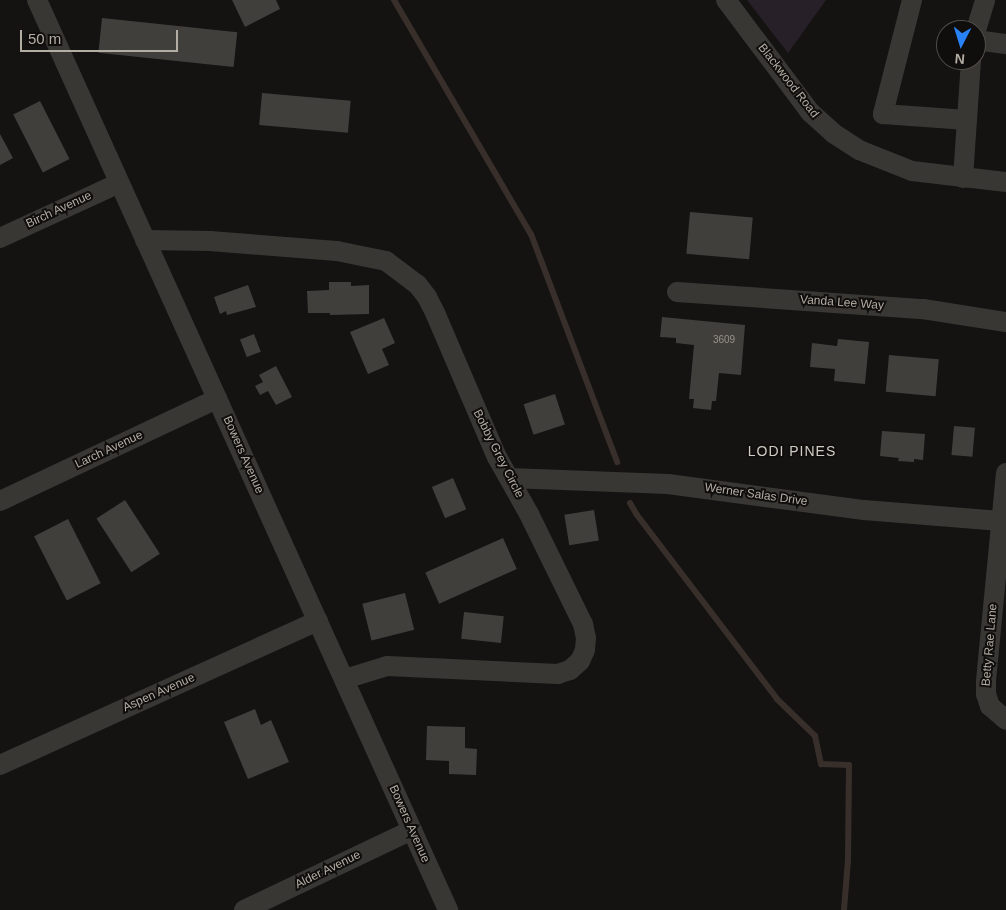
<!DOCTYPE html>
<style>
body{margin:0}
#map{position:relative;width:1006px;height:910px;overflow:hidden;background:#141312;font-family:Arial,sans-serif}
div>[style]{position:absolute}
.green>*{inset:0;background:#282028}
.stream>*{height:6px;margin:-3px;padding:0 3px;transform-origin:3px;border-radius:3px;background:#392f2a}
.building>*{inset:0;background:#413f3c;transform-origin:0 0}
.minor>*{height:20px;margin:-10px;padding:0 10px;transform-origin:10px;border-radius:10px;background:#393733}
span{translate:-50% -50%;white-space:nowrap;text-align:center;line-height:1.15;-webkit-text-stroke:4px #0f0e0d;paint-order:stroke}
.number-label{font-size:10px;color:#979289}
.number-label span{-webkit-text-stroke-width:0}
.street-label{font-size:12px;color:#b4ada3}
.neighbourhood-label{font-size:14px;color:#d0ccc4;letter-spacing:1px}
.north{position:absolute;left:936px;top:20px;width:50px;height:50px;box-sizing:border-box;background:#0f0e0d;border:1px solid #514e49;border-radius:50%;rotate:185deg;font-size:14px;font-weight:700;line-height:20px;text-align:center;color:#b4ada3}
.north::after{content:'';display:block;margin:auto;width:18px;height:22px;background:#2882f5;clip-path:polygon(50% 0,100% 100%,50% 72%,0 100%)}
.scale{position:absolute;left:20px;top:30px;width:158px;height:22px;box-sizing:border-box;border:2px solid #b4ada3;border-top:0;padding-left:6px;font-size:15px;line-height:18px;white-space:nowrap;color:#b4ada3;-webkit-text-stroke:4px #0f0e0d;paint-order:stroke}
</style>
<div id="map">
<div class="green">
<i style="clip-path:polygon(747px 0,826px 0,788px 53px)"></i>
</div>
<div class="stream">
<i style="left:394px;top:0;width:271px;rotate:59.7deg"></i>
<i style="left:531px;top:234px;width:244px;rotate:69.3deg"></i>
<i style="left:630px;top:503px;width:14px;rotate:60deg"></i>
<i style="left:637px;top:515px;width:231px;rotate:52.7deg"></i>
<i style="left:777px;top:699px;width:53px;rotate:44.2deg"></i>
<i style="left:815px;top:736px;width:29px;rotate:78deg"></i>
<i style="left:821px;top:764px;width:28px;rotate:2deg"></i>
<i style="left:849px;top:765px;width:95px;rotate:90.6deg"></i>
<i style="left:848px;top:860px;width:50px;rotate:94.6deg"></i>
</div>
<div class="building">
<i style="clip-path:polygon(232px 0,276px 0,280px 9px,245px 27px)"></i>
<i style="left:102px;top:18px;width:136px;height:35px;rotate:6deg"></i>
<i style="left:262px;top:93px;width:89px;height:32px;rotate:5deg"></i>
<i style="left:40px;top:101px;width:65px;height:30px;rotate:63deg"></i>
<i style="clip-path:polygon(0 134px,13px 158px,0 165px)"></i>
<i style="left:690px;top:212px;width:63px;height:42px;rotate:5deg"></i>
<i style="clip-path:polygon(329px 282px,351px 282px,351px 286px,369px 285px,369px 314px,330px 315px,330px 313px,308px 313px,307px 291px,329px 290px)"></i>
<i style="clip-path:polygon(248px 285px,256px 307px,227px 315px,226px 311px,220px 314px,214px 297px)"></i>
<i style="clip-path:polygon(662px 317px,745px 325px,741px 375px,719px 373px,716px 401px,712px 401px,711px 410px,693px 408px,694px 399px,689px 399px,694px 345px,676px 343px,676px 338px,660px 337px)"></i>
<i style="clip-path:polygon(384px 318px,395px 343px,382px 349px,389px 365px,368px 374px,350px 332px)"></i>
<i style="left:254px;top:334px;width:19px;height:15px;rotate:69deg"></i>
<i style="clip-path:polygon(838px 339px,869px 342px,865px 384px,834px 381px,835px 369px,810px 367px,812px 343px,837px 346px)"></i>
<i style="left:889px;top:355px;width:50px;height:37px;rotate:5deg"></i>
<i style="clip-path:polygon(276px 366px,292px 397px,276px 405px,268px 391px,260px 395px,255px 386px,263px 382px,259px 375px)"></i>
<i style="left:555px;top:394px;width:32px;height:33px;rotate:72deg"></i>
<i style="left:954px;top:426px;width:21px;height:29px;rotate:5deg"></i>
<i style="clip-path:polygon(882px 431px,925px 434px,923px 460px,914px 459px,914px 462px,898px 461px,899px 458px,880px 456px)"></i>
<i style="left:453px;top:478px;width:34px;height:23px;rotate:67deg"></i>
<i style="left:125px;top:500px;width:64px;height:34px;rotate:57deg"></i>
<i style="left:594px;top:510px;width:31px;height:30px;rotate:81deg"></i>
<i style="left:68px;top:519px;width:72px;height:38px;rotate:63deg"></i>
<i style="left:503px;top:538px;width:34px;height:85px;rotate:66deg"></i>
<i style="left:405px;top:593px;width:38px;height:44px;rotate:76deg"></i>
<i style="left:464px;top:612px;width:40px;height:27px;rotate:6deg"></i>
<i style="clip-path:polygon(255px 709px,261px 725px,271px 720px,289px 762px,248px 779px,224px 722px)"></i>
<i style="clip-path:polygon(427px 726px,465px 727px,465px 748px,477px 749px,476px 775px,449px 774px,449px 761px,426px 760px)"></i>
</div>
<div class="minor">
<i style="left:37px;top:0;width:999px;rotate:65.69deg"></i>
<i style="left:726px;top:0;width:140px;rotate:53.1deg"></i>
<i style="left:810px;top:112px;width:31px;rotate:42deg"></i>
<i style="left:833px;top:133px;width:31px;rotate:33deg"></i>
<i style="left:859px;top:150px;width:57px;rotate:21.6deg"></i>
<i style="left:912px;top:171px;width:95px;rotate:6.7deg"></i>
<i style="left:912px;top:0;width:118px;rotate:104.3deg"></i>
<i style="left:883px;top:114px;width:84px;rotate:4.1deg"></i>
<i style="left:976px;top:30px;width:31px;rotate:-73deg"></i>
<i style="left:976px;top:40px;width:30px;rotate:8deg"></i>
<i style="left:963px;top:178px;width:118px;rotate:-86.1deg"></i>
<i style="left:0;top:238px;width:131px;rotate:-24.8deg"></i>
<i style="left:145px;top:240px;width:65px;rotate:0.9deg"></i>
<i style="left:210px;top:241px;width:127px;rotate:4.5deg"></i>
<i style="left:337px;top:251px;width:50px;rotate:11.5deg"></i>
<i style="left:386px;top:261px;width:39px;rotate:37deg"></i>
<i style="left:417px;top:284px;width:16px;rotate:52deg"></i>
<i style="left:427px;top:297px;width:20px;rotate:63deg"></i>
<i style="left:436px;top:315px;width:155px;rotate:66.8deg"></i>
<i style="left:497px;top:457px;width:65px;rotate:60.7deg"></i>
<i style="left:529px;top:514px;width:123px;rotate:63.9deg"></i>
<i style="left:583px;top:624px;width:14px;rotate:78deg"></i>
<i style="left:586px;top:638px;width:12px;rotate:95deg"></i>
<i style="left:585px;top:650px;width:12px;rotate:114deg"></i>
<i style="left:580px;top:661px;width:13px;rotate:138deg"></i>
<i style="left:570px;top:670px;width:13px;rotate:162deg"></i>
<i style="left:558px;top:674px;width:171px;rotate:-177.3deg"></i>
<i style="left:387px;top:666px;width:44px;rotate:162.8deg"></i>
<i style="left:677px;top:292px;width:247px;rotate:4deg"></i>
<i style="left:923px;top:309px;width:84px;rotate:8.9deg"></i>
<i style="left:1006px;top:473px;width:210px;rotate:95.5deg"></i>
<i style="left:986px;top:682px;width:12px;rotate:90deg"></i>
<i style="left:986px;top:694px;width:13px;rotate:72deg"></i>
<i style="left:990px;top:706px;width:21px;rotate:41deg"></i>
<i style="left:509px;top:478px;width:159px;rotate:2.2deg"></i>
<i style="left:668px;top:484px;width:198px;rotate:7.6deg"></i>
<i style="left:864px;top:510px;width:137px;rotate:4.6deg"></i>
<i style="left:0;top:501px;width:240px;rotate:-25.2deg"></i>
<i style="left:0;top:765px;width:349px;rotate:-24.4deg"></i>
<i style="left:244px;top:910px;width:186px;rotate:-25.5deg"></i>
</div>
<div class="number-label">
<span style="left:724px;top:340px">3609</span>
</div>
<div class="street-label">
<span style="left:788px;top:81px;rotate:52deg">Blackwood Road</span>
<span style="left:59px;top:210px;rotate:-25deg">Birch Avenue</span>
<span style="left:842px;top:303px;rotate:4deg">Vanda Lee Way</span>
<span style="left:109px;top:450px;rotate:-25deg">Larch Avenue</span>
<span style="left:498px;top:454px;rotate:63deg">Bobby Grey Circle</span>
<span style="left:243px;top:455px;rotate:66deg">Bowers Avenue</span>
<span style="left:756px;top:495px;rotate:8deg">Werner Salas Drive</span>
<span style="left:990px;top:645px;rotate:-85deg">Betty Rae Lane</span>
<span style="left:159px;top:693px;rotate:-24deg">Aspen Avenue</span>
<span style="left:409px;top:824px;rotate:66deg">Bowers Avenue</span>
<span style="left:328px;top:870px;rotate:-26deg">Alder Avenue</span>
</div>
<div class="neighbourhood-label">
<span style="left:792px;top:451px">LODI PINES</span>
</div>
<div class="north">N</div>
<div class="scale">50 m</div>
</div>
